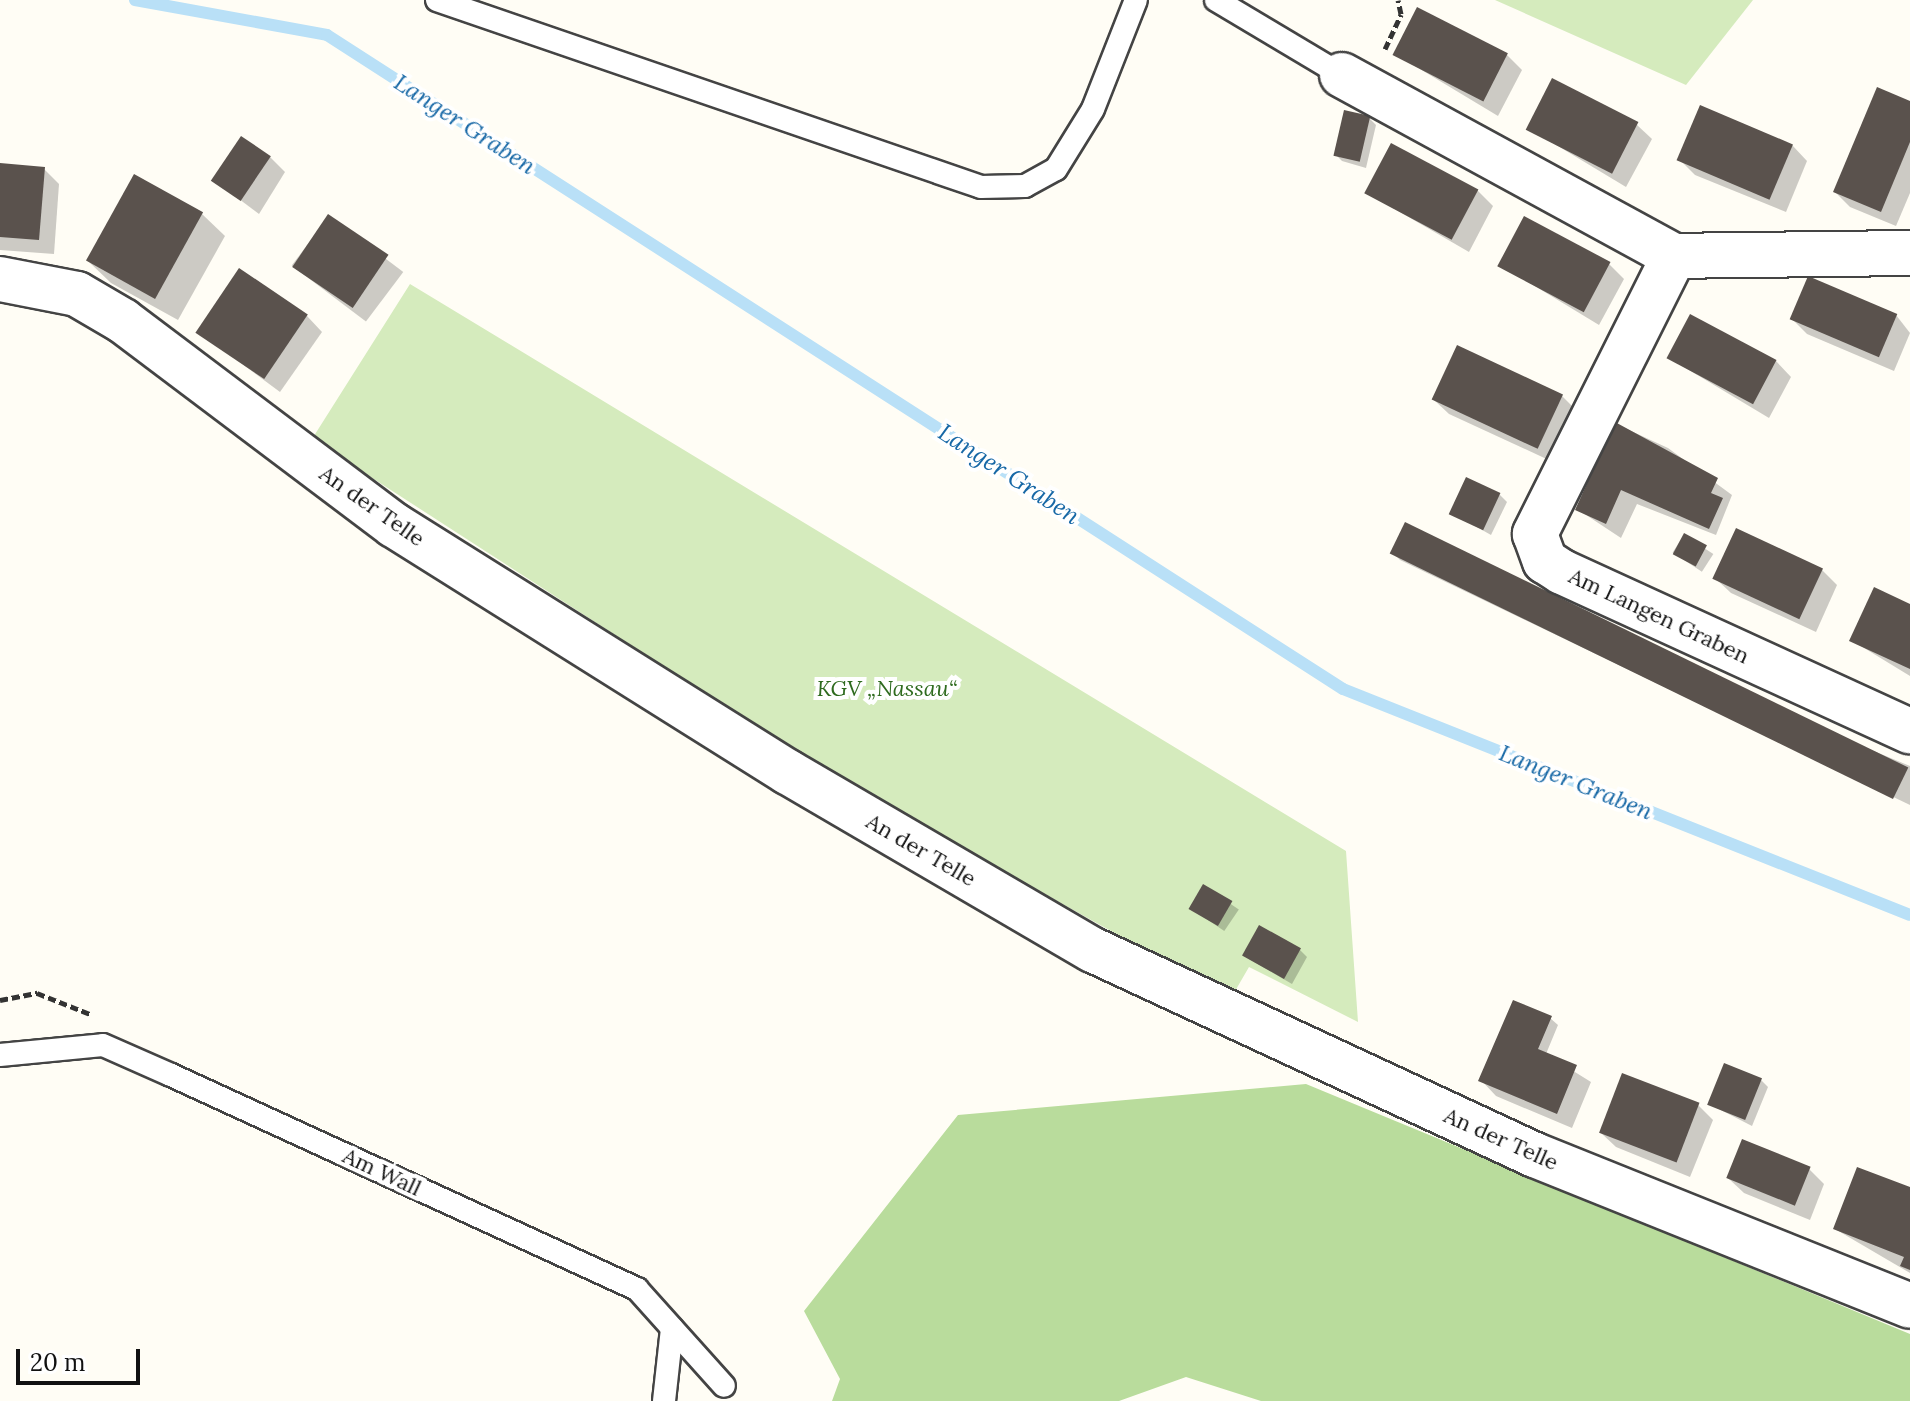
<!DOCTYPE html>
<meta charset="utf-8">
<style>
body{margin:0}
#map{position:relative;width:1910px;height:1401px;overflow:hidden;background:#fffdf5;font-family:Lora,serif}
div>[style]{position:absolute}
.green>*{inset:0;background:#d5ebbd}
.forest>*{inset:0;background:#b9dc9c}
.shadow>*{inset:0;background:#0003;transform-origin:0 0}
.stream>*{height:12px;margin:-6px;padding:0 6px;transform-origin:6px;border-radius:6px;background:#b9e0f7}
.building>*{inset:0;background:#5a524d;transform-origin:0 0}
.path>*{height:5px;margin-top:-2.5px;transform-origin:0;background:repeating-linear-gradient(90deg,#333 0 8px,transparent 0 12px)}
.roads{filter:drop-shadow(2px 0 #444) drop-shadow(-2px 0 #444) drop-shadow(0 2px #444) drop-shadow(0 -2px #444)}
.service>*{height:22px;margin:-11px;padding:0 11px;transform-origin:11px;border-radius:11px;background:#fff}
.minor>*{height:44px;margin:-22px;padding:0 22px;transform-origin:22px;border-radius:22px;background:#fff}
span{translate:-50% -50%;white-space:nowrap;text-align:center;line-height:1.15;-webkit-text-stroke:8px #fff;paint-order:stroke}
.street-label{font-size:22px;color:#111}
.park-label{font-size:22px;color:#2f6b1f;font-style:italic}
.water-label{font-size:24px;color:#1768a6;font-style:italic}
.scale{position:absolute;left:16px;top:1349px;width:124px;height:36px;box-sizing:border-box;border:4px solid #111;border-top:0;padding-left:10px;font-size:24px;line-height:28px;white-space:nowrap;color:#111;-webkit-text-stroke:6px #fff;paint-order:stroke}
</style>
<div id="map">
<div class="green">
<i style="clip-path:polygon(1495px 0,1753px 0,1686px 85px)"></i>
<i style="clip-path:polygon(410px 284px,1346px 851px,1358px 1022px,1249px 967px,1231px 998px,833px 776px,312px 439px)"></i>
</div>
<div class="forest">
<i style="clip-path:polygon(1306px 1084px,1910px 1334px,1910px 1401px,1261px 1401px,1186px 1377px,1119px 1401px,832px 1401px,840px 1379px,804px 1311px,958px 1115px)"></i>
</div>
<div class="shadow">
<i style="clip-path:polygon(1395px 54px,1507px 55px,1522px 70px,1498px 116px)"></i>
<i style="clip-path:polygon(1910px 103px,1910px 193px,1896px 226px,1850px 207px,1835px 192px)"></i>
<i style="clip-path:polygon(1369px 118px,1376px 125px,1366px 168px,1342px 161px,1335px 154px)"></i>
<i style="clip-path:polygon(1636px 124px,1652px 139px,1626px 187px,1528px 128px)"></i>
<i style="clip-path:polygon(1792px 145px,1807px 161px,1786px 212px,1695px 175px,1680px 160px)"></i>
<i style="clip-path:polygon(270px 157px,285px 172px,259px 214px,215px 181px)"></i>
<i style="clip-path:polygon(0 165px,44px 169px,59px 184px,54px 254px,0 250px)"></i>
<i style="clip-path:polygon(1478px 191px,1493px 206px,1469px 252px,1367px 193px)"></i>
<i style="clip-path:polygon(202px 214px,225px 236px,178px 320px,111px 283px,88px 261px)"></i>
<i style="left:329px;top:216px;width:93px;height:62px;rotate:37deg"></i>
<i style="clip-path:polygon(1609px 264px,1624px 279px,1599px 325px,1500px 265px)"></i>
<i style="clip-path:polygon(1896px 315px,1910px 333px,1894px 371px,1807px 334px,1792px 319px)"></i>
<i style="clip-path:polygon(307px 316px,322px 332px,280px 392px,198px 331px)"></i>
<i style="clip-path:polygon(1669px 358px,1776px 361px,1791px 377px,1769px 418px)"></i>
<i style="clip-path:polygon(1562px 396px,1577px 411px,1553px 462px,1449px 414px,1433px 399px)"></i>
<i style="clip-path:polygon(1616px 424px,1668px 448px,1732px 495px,1716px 535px,1637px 504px,1621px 538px,1577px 509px)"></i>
<i style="clip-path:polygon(1500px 495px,1507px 502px,1491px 535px,1452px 513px)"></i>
<i style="clip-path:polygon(1737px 531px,1822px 570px,1837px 585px,1816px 632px,1731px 593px,1715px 578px)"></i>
<i style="left:1684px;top:535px;width:35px;height:21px;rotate:33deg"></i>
<i style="clip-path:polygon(1393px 553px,1910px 766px,1910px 805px,1400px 560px)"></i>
<i style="clip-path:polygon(1910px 606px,1910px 676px,1851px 640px)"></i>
<i style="left:1204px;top:886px;width:42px;height:26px;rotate:34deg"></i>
<i style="clip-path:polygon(1300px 950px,1307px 957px,1292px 984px,1244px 956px)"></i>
<i style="clip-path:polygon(1550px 1018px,1558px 1025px,1546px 1054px,1591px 1082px,1572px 1128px,1496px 1096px,1481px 1080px)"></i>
<i style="clip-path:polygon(1761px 1080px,1768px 1087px,1752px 1126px,1709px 1104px)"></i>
<i style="clip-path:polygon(1698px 1105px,1713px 1120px,1690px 1177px,1616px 1147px,1600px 1132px)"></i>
<i style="clip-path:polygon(1809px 1169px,1824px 1184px,1810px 1220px,1744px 1193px,1728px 1178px)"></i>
<i style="clip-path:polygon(1910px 1189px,1910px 1273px,1835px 1229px)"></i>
</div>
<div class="stream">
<i style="left:135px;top:0;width:195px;rotate:10.3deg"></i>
<i style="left:327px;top:35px;width:1208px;rotate:32.77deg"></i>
<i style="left:1343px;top:689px;width:610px;rotate:21.73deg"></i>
</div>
<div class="building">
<i style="left:1417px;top:7px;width:102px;height:54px;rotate:27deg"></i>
<i style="left:1552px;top:78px;width:97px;height:58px;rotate:27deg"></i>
<i style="clip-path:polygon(1877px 87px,1910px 101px,1910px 142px,1881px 212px,1833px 192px)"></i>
<i style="left:1700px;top:105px;width:101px;height:60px;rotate:23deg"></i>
<i style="left:1344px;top:110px;width:27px;height:47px;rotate:13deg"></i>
<i style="left:241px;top:136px;width:36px;height:54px;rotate:34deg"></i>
<i style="left:1391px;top:143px;width:99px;height:57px;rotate:28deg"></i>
<i style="clip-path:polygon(0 163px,45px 167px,39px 240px,0 237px)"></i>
<i style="left:134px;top:174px;width:79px;height:99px;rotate:29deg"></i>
<i style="left:328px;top:214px;width:73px;height:64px;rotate:34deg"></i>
<i style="left:1524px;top:216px;width:98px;height:57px;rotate:28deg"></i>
<i style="left:239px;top:268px;width:83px;height:78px;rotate:34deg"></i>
<i style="left:1808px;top:276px;width:97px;height:47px;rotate:23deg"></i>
<i style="left:1690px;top:314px;width:98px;height:50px;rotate:28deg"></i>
<i style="left:1457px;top:345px;width:117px;height:60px;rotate:25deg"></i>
<i style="clip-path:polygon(1615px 422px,1718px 478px,1711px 493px,1723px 498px,1709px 529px,1621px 490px,1606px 524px,1575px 510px)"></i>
<i style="left:1466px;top:477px;width:38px;height:41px;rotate:25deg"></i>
<i style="left:1405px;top:522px;width:560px;height:35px;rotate:26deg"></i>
<i style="left:1736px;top:528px;width:96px;height:56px;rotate:25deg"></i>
<i style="left:1684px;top:533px;width:26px;height:24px;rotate:28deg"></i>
<i style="clip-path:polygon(1874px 587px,1910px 604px,1910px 669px,1849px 641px)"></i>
<i style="left:1203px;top:884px;width:34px;height:29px;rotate:30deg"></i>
<i style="left:1259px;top:925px;width:48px;height:35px;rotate:29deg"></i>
<i style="clip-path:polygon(1513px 1000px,1552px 1016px,1538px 1049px,1577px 1065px,1557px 1114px,1478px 1081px)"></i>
<i style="left:1724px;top:1063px;width:41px;height:45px;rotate:22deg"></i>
<i style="left:1622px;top:1073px;width:83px;height:64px;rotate:21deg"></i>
<i style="left:1742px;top:1139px;width:74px;height:42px;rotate:22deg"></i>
<i style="clip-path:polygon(1857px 1167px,1910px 1187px,1910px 1270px,1900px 1266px,1904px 1257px,1833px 1229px)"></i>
</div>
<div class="path">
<i style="left:1385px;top:49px;width:38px;rotate:-65deg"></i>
<i style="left:1401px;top:14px;width:14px;rotate:-102deg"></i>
<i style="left:0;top:1000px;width:38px;rotate:-11deg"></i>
<i style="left:37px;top:993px;width:57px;rotate:21.6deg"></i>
</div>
<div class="roads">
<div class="service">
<i style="left:437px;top:0;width:575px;rotate:18.97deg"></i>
<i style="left:981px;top:187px;width:44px;rotate:-1.3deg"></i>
<i style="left:1025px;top:186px;width:35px;rotate:-29deg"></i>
<i style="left:1056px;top:169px;width:70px;rotate:-58.3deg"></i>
<i style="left:1093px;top:109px;width:117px;rotate:-68.5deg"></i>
<i style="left:1216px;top:0;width:147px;rotate:30.8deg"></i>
<i style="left:0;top:1055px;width:103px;rotate:-5.5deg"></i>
<i style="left:103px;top:1045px;width:74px;rotate:23.8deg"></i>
<i style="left:171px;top:1075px;width:513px;rotate:24.67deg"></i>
<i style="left:637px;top:1289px;width:130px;rotate:48.1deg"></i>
<i style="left:664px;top:1401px;width:73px;rotate:-83.7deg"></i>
</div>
<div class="minor">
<i style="left:1342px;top:75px;width:378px;rotate:28.6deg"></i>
<i style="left:1910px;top:253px;width:236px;rotate:179.3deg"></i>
<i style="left:1674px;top:256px;width:311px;rotate:116.6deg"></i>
<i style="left:1535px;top:534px;width:29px;rotate:70deg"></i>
<i style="left:1545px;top:561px;width:20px;rotate:33deg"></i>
<i style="left:1562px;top:572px;width:383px;rotate:24.6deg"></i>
<i style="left:0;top:279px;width:78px;rotate:11deg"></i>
<i style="left:77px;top:294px;width:53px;rotate:30.4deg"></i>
<i style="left:123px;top:321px;width:339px;rotate:37deg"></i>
<i style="left:394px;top:525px;width:465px;rotate:32.1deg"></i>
<i style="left:788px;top:772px;width:353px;rotate:30.3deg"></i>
<i style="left:1093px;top:950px;width:487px;rotate:24.9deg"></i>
<i style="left:1535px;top:1155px;width:404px;rotate:21.9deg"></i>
</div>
</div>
<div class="street-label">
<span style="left:372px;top:506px;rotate:35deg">An der Telle</span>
<span style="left:1659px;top:616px;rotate:25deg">Am Langen Graben</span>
<span style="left:921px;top:850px;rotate:30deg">An der Telle</span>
<span style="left:1501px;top:1139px;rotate:24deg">An der Telle</span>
<span style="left:382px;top:1172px;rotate:25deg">Am Wall</span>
</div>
<div class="park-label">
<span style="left:887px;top:689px">KGV „Nassau“</span>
</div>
<div class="water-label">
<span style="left:465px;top:124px;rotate:33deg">Langer Graben</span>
<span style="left:1009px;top:474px;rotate:33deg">Langer Graben</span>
<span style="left:1576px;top:782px;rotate:22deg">Langer Graben</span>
</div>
<div class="scale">20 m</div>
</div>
